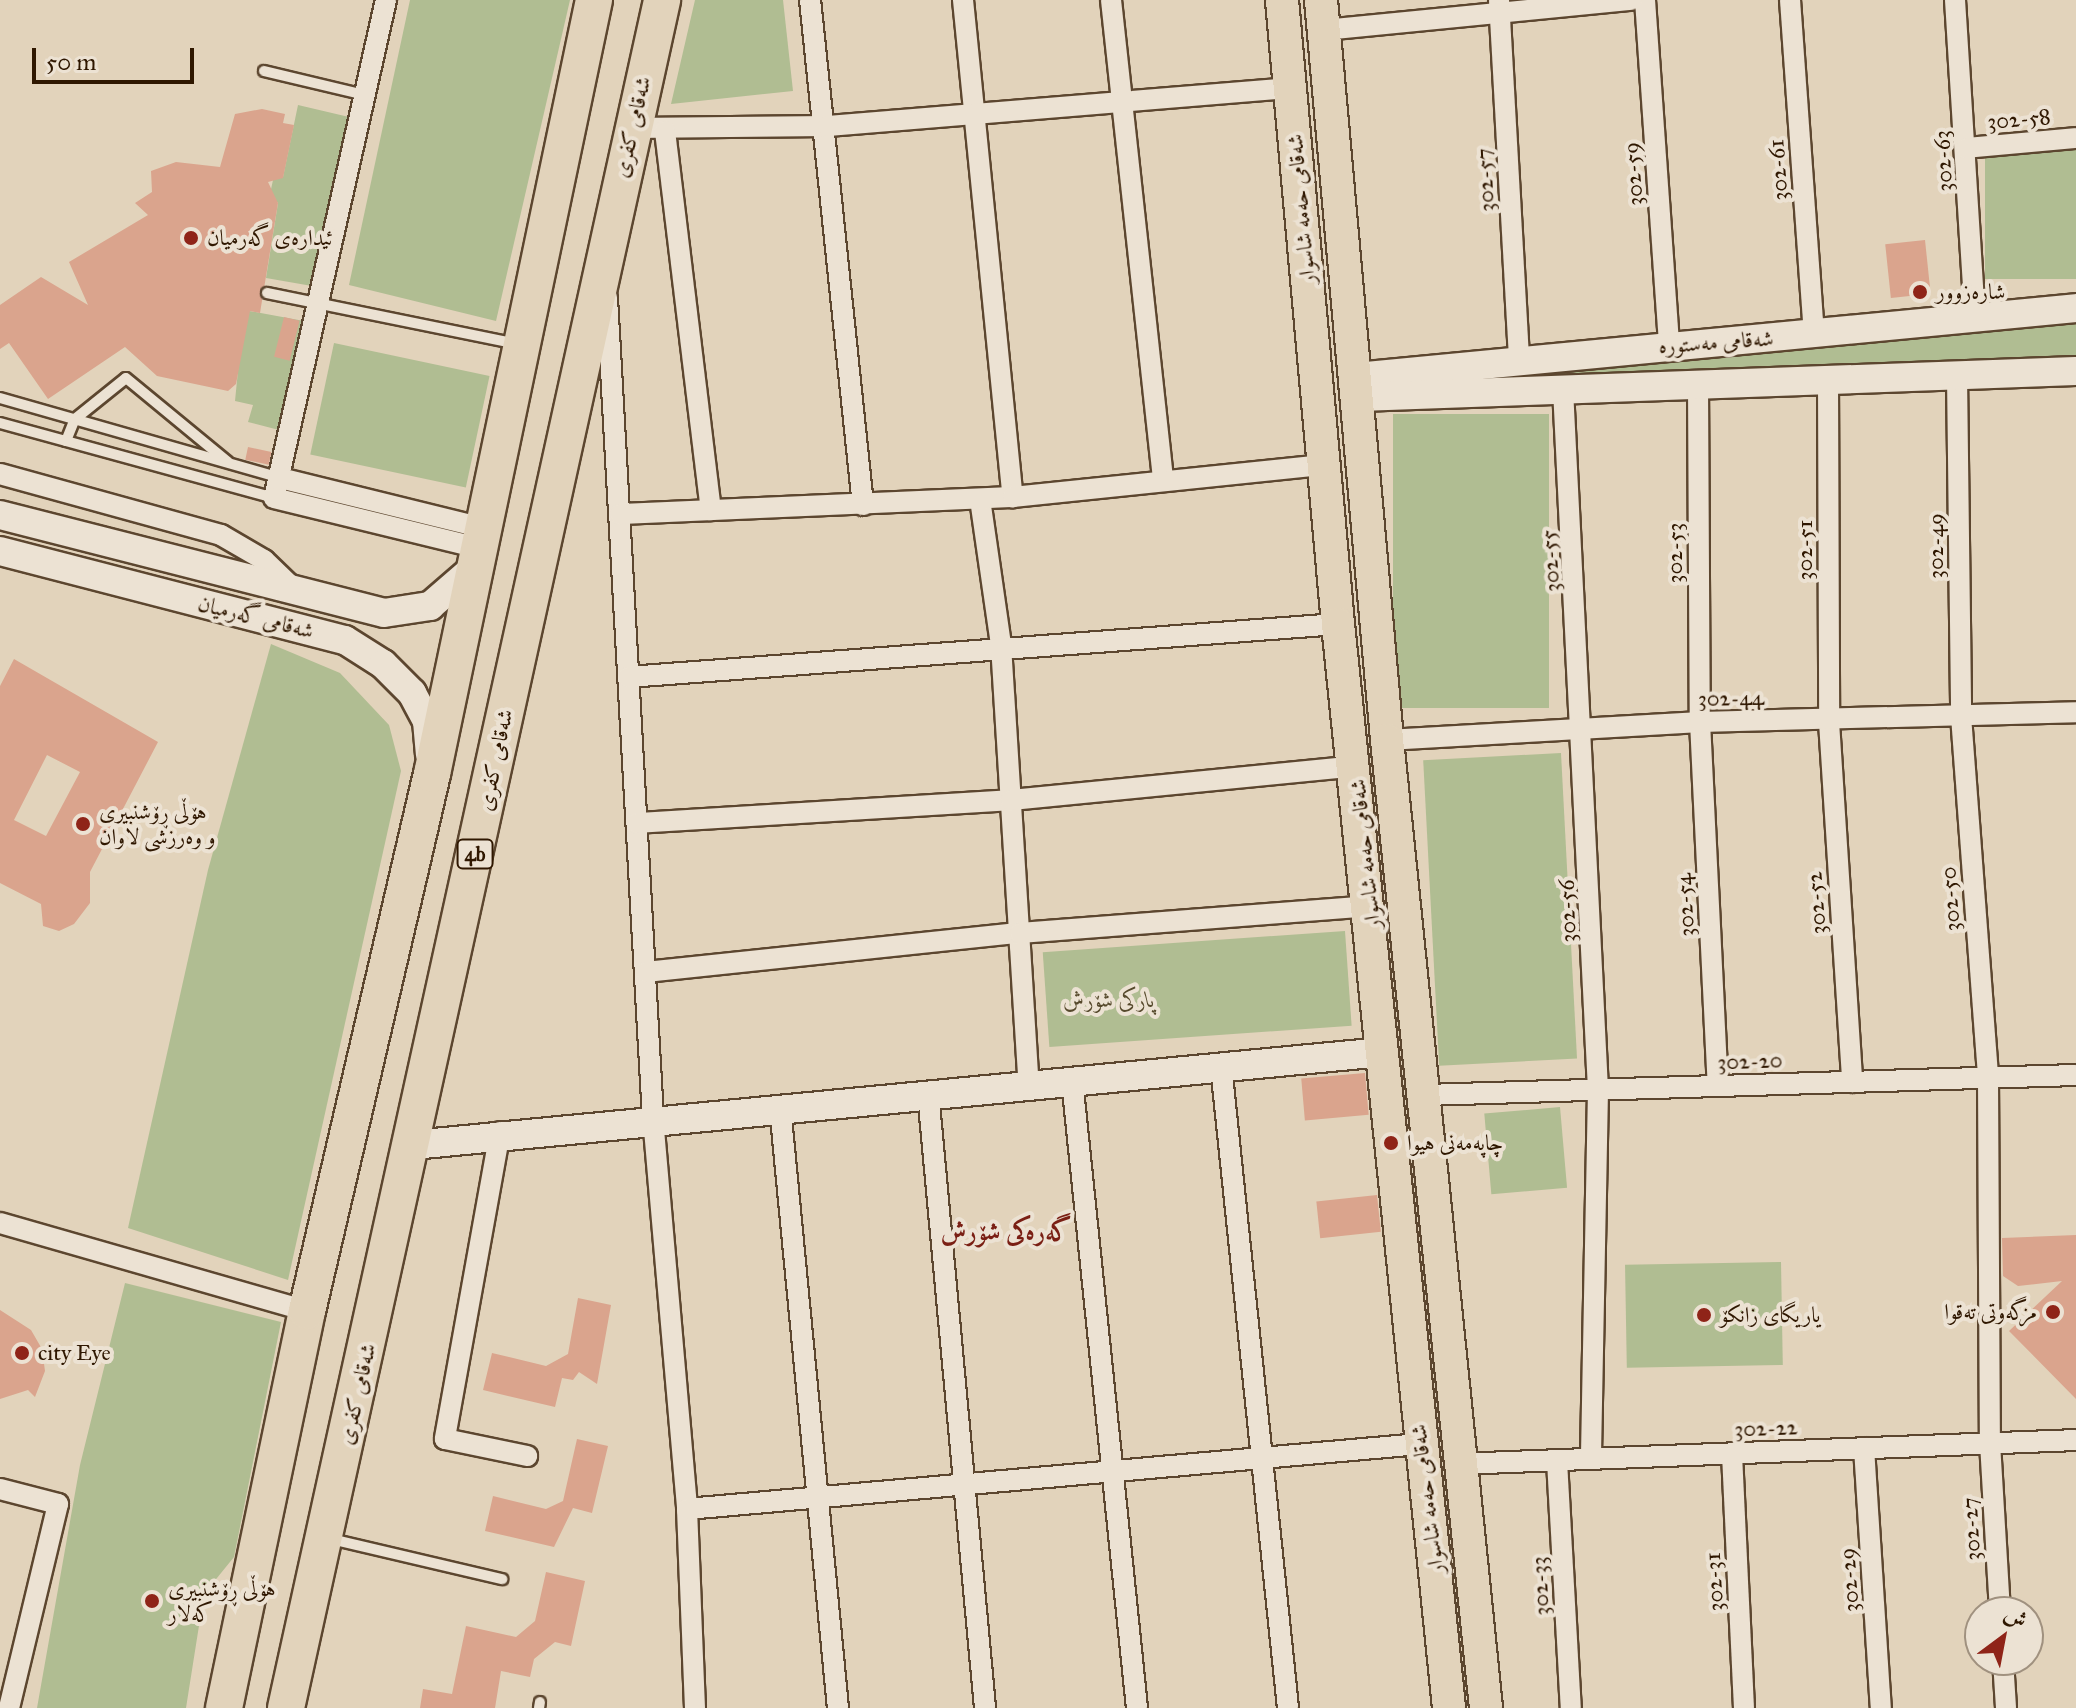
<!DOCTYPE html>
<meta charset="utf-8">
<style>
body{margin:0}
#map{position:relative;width:2076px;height:1708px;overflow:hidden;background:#e2d3bb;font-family:"IM FELL Great Primer",Amiri,serif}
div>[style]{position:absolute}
.green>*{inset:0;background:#b0bd92;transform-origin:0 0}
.building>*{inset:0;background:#daa48d;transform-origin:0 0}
.roads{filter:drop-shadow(2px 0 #5c462f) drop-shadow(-2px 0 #5c462f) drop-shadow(0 2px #5c462f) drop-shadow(0 -2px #5c462f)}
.lane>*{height:10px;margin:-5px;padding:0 5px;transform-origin:5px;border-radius:5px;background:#ece2d3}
.street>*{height:20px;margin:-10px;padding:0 10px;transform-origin:10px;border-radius:10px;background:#ece2d3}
.secondary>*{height:28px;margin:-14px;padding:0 14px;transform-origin:14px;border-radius:14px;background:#ece2d3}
.primary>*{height:32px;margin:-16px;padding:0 16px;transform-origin:16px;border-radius:16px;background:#e2d3bb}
.highway>*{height:36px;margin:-18px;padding:0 18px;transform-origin:18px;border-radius:18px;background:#e2d3bb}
.dots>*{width:22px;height:22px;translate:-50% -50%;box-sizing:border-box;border:4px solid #ece2d3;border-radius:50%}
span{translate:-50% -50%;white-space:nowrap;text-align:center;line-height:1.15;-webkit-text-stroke:8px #ece2d3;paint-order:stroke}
.shield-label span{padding:2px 6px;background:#ece2d3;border:2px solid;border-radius:6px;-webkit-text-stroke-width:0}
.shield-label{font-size:20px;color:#2f1700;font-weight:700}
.street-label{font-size:22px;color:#2f1700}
.poi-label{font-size:22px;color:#2f1700}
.left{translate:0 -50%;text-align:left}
.right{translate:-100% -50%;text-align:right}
.park-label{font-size:22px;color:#56492c;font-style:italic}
.quarter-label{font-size:26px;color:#7a1f14;font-weight:700}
.north{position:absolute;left:1964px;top:1596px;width:80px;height:80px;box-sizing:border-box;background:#ece2d3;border:2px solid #a0917f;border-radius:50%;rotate:32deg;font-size:22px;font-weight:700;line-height:32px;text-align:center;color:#2f1700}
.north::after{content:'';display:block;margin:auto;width:28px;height:36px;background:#8f2418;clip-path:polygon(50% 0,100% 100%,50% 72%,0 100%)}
.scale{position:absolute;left:32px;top:48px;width:162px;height:36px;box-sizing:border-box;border:4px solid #2f1700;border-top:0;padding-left:10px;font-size:24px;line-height:28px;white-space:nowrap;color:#2f1700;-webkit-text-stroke:6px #ece2d3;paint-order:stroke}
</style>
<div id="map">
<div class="green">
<i style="clip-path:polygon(410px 0,570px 0,496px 321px,349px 285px)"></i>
<i style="clip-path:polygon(695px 0,783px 0,793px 91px,671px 104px)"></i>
<i style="clip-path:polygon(298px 105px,349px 117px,312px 286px,266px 278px,278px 203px,270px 194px,273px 180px,283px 177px)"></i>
<i style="left:2076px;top:149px;width:130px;height:91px;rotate:90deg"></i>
<i style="clip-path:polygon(244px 310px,304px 321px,279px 430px,248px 422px,253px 405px,235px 401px)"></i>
<i style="clip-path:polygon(2076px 320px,2076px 357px,1526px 380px,1524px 371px)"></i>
<i style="left:334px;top:343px;width:159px;height:114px;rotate:12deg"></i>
<i style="left:1393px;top:414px;width:156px;height:294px"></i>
<i style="clip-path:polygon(271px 644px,340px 673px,389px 725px,401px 771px,288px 1280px,128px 1228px,208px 870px)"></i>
<i style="left:1561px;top:753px;width:306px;height:138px;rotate:87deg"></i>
<i style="left:1345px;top:931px;width:95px;height:303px;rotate:86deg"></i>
<i style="left:1560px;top:1107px;width:81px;height:76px;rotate:85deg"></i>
<i style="left:1781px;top:1262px;width:103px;height:156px;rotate:89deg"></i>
<i style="clip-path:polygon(125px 1283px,281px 1322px,234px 1557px,204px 1594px,186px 1708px,37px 1708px,80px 1465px)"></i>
</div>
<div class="building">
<i style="clip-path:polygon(262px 109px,285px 114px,283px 123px,294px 125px,283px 178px,268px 182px,278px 203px,260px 313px,250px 311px,236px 384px,228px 391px,157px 376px,125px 347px,48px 399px,9px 343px,0 349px,0 305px,41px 277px,88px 305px,69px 262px,148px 215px,135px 203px,152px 192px,151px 171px,176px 162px,220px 167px,235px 114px)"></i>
<i style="left:1925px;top:240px;width:54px;height:40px;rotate:84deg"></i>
<i style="left:284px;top:317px;width:16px;height:41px;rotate:14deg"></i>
<i style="left:248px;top:447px;width:24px;height:13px;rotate:12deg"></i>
<i style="clip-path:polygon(evenodd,14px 659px,158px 742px,90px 872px,90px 903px,74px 924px,59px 931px,43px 926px,41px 904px,0 883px,0 686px,14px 659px,47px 755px,80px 772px,46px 836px,14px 820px,47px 755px)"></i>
<i style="left:1365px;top:1073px;width:42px;height:64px;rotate:85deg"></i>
<i style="left:1377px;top:1195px;width:37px;height:61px;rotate:84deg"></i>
<i style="clip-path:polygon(2076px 1235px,2076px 1399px,2009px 1331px,2062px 1281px,2018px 1286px,2003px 1276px,2002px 1238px)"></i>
<i style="clip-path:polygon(578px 1298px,611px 1305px,597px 1384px,579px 1372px,573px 1380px,562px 1378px,555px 1407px,483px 1390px,492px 1353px,546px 1366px,568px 1354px)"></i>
<i style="clip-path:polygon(0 1310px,31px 1330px,42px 1349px,45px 1371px,35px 1397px,28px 1390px,0 1399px)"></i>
<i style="clip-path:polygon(577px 1439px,608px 1446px,592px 1513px,573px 1508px,554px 1547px,485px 1531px,493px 1496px,546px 1509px,563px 1501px)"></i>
<i style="clip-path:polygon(546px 1572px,585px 1581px,571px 1646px,555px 1642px,534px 1659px,530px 1677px,501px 1671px,495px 1708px,420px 1708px,423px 1689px,452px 1694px,466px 1626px,516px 1637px,535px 1621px)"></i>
</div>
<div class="roads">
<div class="lane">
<i style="left:264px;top:71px;width:104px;rotate:13.4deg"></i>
<i style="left:267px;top:293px;width:255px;rotate:11.5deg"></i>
<i style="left:0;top:398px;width:291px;rotate:15.9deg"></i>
<i style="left:0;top:423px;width:284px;rotate:15.3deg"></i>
<i style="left:66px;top:441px;width:24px;rotate:-68deg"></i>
<i style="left:75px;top:419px;width:65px;rotate:-38.8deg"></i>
<i style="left:126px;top:378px;width:132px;rotate:39.5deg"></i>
<i style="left:331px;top:1539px;width:176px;rotate:13.2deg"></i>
<i style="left:539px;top:1708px;width:6px;rotate:-81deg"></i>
</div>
<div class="street">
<i style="left:386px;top:0;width:510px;rotate:102.67deg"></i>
<i style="left:274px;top:498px;width:211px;rotate:13.7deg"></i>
<i style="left:810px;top:0;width:508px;rotate:84.01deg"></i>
<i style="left:963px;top:0;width:500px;rotate:84.3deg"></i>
<i style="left:1111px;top:0;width:482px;rotate:83.8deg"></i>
<i style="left:1499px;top:0;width:359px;rotate:86.8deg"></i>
<i style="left:1645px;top:0;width:346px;rotate:86deg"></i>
<i style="left:1790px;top:0;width:337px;rotate:85.9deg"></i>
<i style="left:1955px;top:0;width:321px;rotate:86.4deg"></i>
<i style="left:1324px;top:30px;width:309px;rotate:-5.6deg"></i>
<i style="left:632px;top:128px;width:196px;rotate:-0.6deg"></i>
<i style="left:828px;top:126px;width:465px;rotate:-4.7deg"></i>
<i style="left:665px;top:131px;width:382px;rotate:83.1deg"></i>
<i style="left:1966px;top:148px;width:110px;rotate:-5.2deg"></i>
<i style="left:607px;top:298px;width:821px;rotate:86.79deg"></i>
<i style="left:653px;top:1118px;width:392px;rotate:85deg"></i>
<i style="left:687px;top:1509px;width:199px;rotate:87.7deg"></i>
<i style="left:1957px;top:375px;width:341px;rotate:89.3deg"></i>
<i style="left:1961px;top:716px;width:363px;rotate:85.7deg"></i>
<i style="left:1988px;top:1078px;width:365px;rotate:89.7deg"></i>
<i style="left:1990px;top:1443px;width:169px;rotate:86.6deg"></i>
<i style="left:1828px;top:379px;width:343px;rotate:89.8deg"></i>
<i style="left:1829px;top:722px;width:361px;rotate:86.3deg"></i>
<i style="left:1698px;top:384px;width:338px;rotate:89.7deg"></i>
<i style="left:1700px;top:722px;width:364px;rotate:87.2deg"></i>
<i style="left:1563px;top:389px;width:702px;rotate:87.14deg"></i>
<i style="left:1598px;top:1090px;width:369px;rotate:91.1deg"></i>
<i style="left:0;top:474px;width:229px;rotate:15.4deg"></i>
<i style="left:221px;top:535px;width:50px;rotate:30.2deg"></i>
<i style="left:264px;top:560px;width:40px;rotate:44deg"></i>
<i style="left:280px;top:478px;width:210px;rotate:13.8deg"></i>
<i style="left:980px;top:499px;width:148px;rotate:81.8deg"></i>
<i style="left:1001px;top:645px;width:440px;rotate:86.4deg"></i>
<i style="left:620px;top:514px;width:393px;rotate:-2.5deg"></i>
<i style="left:1013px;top:497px;width:312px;rotate:-5.9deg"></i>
<i style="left:628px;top:677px;width:712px;rotate:-4.27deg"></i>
<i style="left:1387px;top:740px;width:314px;rotate:-3.3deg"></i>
<i style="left:1700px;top:722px;width:376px;rotate:-1.5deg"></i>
<i style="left:637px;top:823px;width:375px;rotate:-3.5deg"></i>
<i style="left:1011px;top:800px;width:346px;rotate:-5.6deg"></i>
<i style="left:646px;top:972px;width:376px;rotate:-6deg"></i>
<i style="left:1020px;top:933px;width:352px;rotate:-4.4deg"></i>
<i style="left:1221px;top:1066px;width:645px;rotate:84.04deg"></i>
<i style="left:1072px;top:1080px;width:631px;rotate:84.09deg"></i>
<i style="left:928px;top:1093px;width:618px;rotate:84.7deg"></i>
<i style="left:1425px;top:1095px;width:651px;rotate:-1.76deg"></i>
<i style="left:780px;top:1107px;width:604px;rotate:84.49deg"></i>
<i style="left:500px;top:1132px;width:312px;rotate:100.2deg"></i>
<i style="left:445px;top:1439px;width:84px;rotate:11.7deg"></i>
<i style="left:0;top:1223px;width:319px;rotate:16deg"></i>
<i style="left:1864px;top:1448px;width:261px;rotate:86.3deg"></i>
<i style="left:1732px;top:1454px;width:254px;rotate:87.3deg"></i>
<i style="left:1557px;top:1461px;width:247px;rotate:86.8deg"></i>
<i style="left:1458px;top:1464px;width:618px;rotate:-2.22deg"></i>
<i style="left:0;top:1489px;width:60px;rotate:14.5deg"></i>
<i style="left:58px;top:1504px;width:210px;rotate:103.5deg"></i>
<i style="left:687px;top:1509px;width:736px;rotate:-5.07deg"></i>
<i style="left:2003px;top:1660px;width:48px;rotate:86.4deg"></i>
</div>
<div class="secondary">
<i style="left:1356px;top:377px;width:723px;rotate:-5.47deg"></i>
<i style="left:1360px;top:397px;width:716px;rotate:-2.08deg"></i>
<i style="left:0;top:515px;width:396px;rotate:14.3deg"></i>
<i style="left:384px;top:613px;width:47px;rotate:-8.7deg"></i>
<i style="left:430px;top:606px;width:60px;rotate:-40.9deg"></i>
<i style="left:0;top:551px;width:356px;rotate:14.5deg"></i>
<i style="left:345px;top:640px;width:45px;rotate:32.3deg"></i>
<i style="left:383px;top:664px;width:41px;rotate:45deg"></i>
<i style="left:412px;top:693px;width:32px;rotate:62deg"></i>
<i style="left:427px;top:721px;width:33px;rotate:85deg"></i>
<i style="left:413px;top:1145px;width:974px;rotate:-5.48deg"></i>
</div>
<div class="primary">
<i style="left:1282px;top:0;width:627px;rotate:84.87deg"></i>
<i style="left:1338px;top:624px;width:1090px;rotate:84.15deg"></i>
<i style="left:1321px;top:0;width:743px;rotate:84.9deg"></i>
<i style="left:1387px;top:740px;width:973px;rotate:84.16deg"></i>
</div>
<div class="highway">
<i style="left:224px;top:1708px;width:406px;rotate:-78.2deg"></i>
<i style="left:307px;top:1311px;width:551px;rotate:-76.9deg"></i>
<i style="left:432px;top:774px;width:791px;rotate:-78.18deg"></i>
<i style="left:286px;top:1708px;width:1749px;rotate:-77.58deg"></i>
</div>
</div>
<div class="dots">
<i style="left:191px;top:238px;background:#8f2418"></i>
<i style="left:1920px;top:292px;background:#8f2418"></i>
<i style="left:83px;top:824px;background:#8f2418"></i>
<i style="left:1391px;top:1143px;background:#8f2418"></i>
<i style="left:2053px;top:1312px;background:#8f2418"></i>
<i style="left:1704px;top:1315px;background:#8f2418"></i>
<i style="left:22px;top:1353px;background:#8f2418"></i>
<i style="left:152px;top:1601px;background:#8f2418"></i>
</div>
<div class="shield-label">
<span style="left:475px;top:854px">4b</span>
</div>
<div class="street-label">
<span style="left:2019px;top:119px;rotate:-5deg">302-58</span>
<span style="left:632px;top:127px;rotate:-77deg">شەقامی کفری</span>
<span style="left:1943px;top:161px;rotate:-93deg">302-63</span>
<span style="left:1778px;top:170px;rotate:-94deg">302-61</span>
<span style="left:1633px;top:174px;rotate:-94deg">302-59</span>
<span style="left:1485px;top:180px;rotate:-93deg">302-57</span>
<span style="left:1301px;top:209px;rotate:-95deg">شەقامی حەمە شاسوار</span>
<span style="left:1716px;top:342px;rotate:-4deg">شەقامی مەستورە</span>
<span style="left:1936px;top:546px;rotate:-90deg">302-49</span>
<span style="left:1805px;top:550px;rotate:-90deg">302-51</span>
<span style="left:1675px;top:553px;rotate:-90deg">302-53</span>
<span style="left:1550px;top:561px;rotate:-94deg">302-55</span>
<span style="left:256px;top:617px;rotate:14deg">شەقامی گەرمیان</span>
<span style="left:1731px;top:698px;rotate:-1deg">302-44</span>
<span style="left:495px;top:760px;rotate:-78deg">شەقامی کفری</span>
<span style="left:1365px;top:854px;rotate:-96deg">شەقامی حەمە شاسوار</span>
<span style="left:1950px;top:899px;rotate:-94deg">302-50</span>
<span style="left:1816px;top:903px;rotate:-94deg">302-52</span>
<span style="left:1685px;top:905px;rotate:-93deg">302-54</span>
<span style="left:1567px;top:911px;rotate:-92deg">302-56</span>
<span style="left:1750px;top:1061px;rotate:-2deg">302-20</span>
<span style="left:357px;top:1394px;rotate:-77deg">شەقامی کفری</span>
<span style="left:1766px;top:1428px;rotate:-2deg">302-22</span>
<span style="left:1427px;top:1499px;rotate:-97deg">شەقامی حەمە شاسوار</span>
<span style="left:1971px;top:1529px;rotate:-93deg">302-27</span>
<span style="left:1849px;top:1580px;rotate:-94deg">302-29</span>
<span style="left:1714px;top:1582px;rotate:-93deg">302-31</span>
<span style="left:1540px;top:1586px;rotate:-93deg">302-33</span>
</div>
<div class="poi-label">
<span class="left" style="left:207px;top:238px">ئیدارەی گەرمیان</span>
<span class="left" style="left:1936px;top:292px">شارەزوور</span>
<span class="left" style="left:99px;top:824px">هۆڵی ڕۆشنبیری<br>و وەرزشی لاوان</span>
<span class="left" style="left:1407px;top:1143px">چاپەمەنی هیوا</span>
<span class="right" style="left:2037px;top:1312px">مزگه‌وتی ته‌قوا</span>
<span class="left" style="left:1720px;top:1315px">یاریگای زانکۆ</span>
<span class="left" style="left:38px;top:1353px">city Eye</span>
<span class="left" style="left:168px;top:1601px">هۆڵی ڕۆشنبیری<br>کەلار</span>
</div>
<div class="park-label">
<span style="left:1109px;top:1000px">پارکی شۆرش</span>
</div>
<div class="quarter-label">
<span style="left:1006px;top:1232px">گەرەکی شۆرش</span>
</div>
<div class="north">ش</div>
<div class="scale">50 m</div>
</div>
